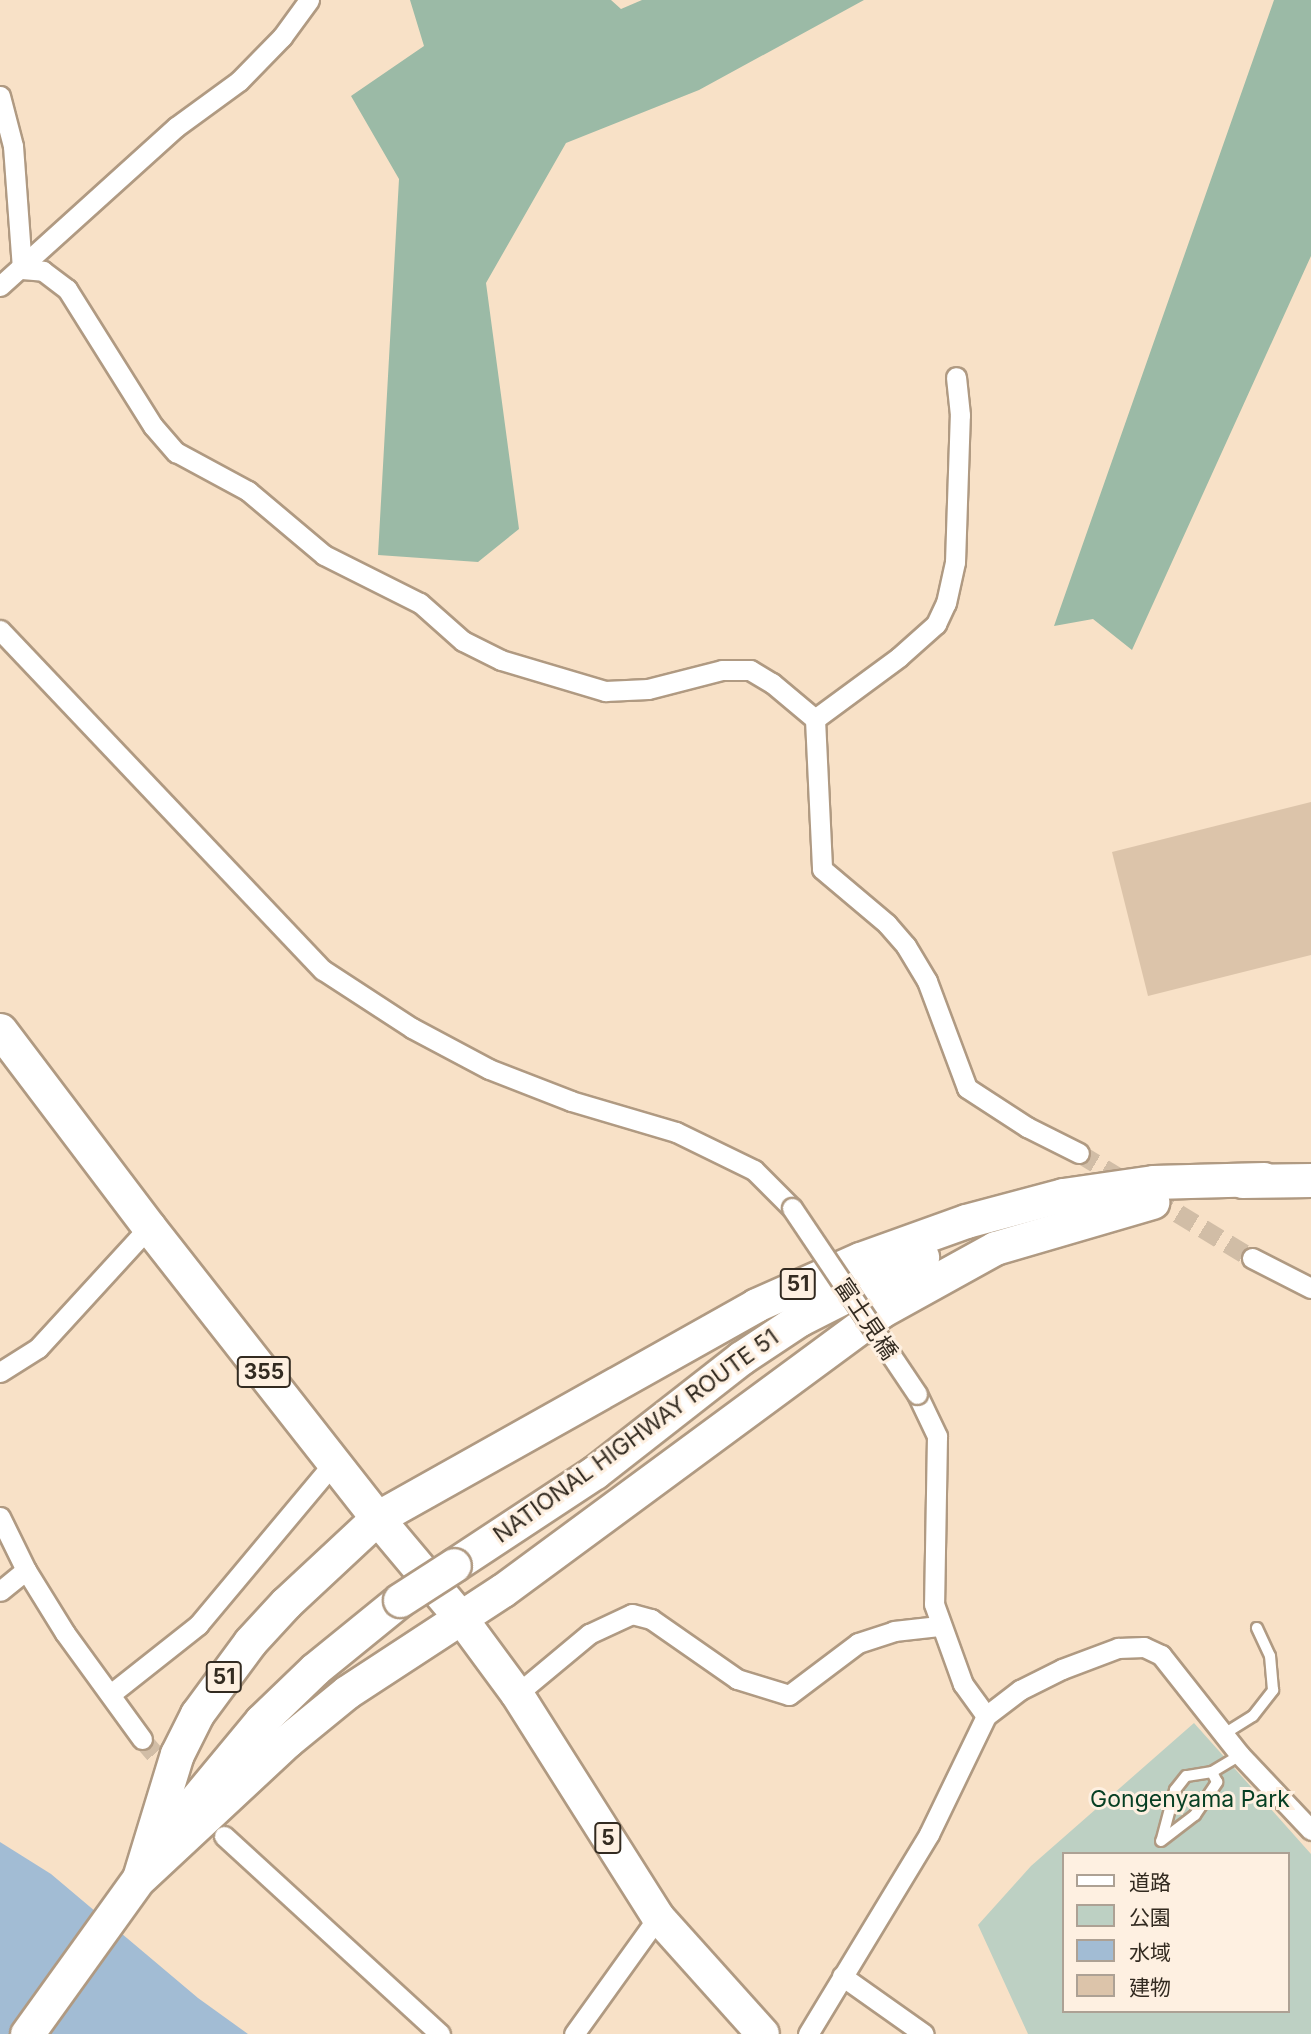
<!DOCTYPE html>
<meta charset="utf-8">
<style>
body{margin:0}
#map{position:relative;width:1311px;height:2034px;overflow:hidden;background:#f8e1c7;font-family:Inter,"Noto Sans JP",sans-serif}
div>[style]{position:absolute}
.green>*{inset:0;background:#bdd0c3}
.forest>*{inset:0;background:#9bbaa6}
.water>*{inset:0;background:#a2bcd4}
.building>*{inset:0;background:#dcc4aa}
.minor-tunnel>*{height:19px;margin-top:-9.5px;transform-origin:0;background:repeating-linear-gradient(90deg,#d1bda6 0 19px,transparent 0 29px)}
.roads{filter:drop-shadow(2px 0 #b09a82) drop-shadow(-2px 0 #b09a82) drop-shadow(0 2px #b09a82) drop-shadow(0 -2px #b09a82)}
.service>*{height:10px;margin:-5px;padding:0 5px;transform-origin:5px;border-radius:5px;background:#fff}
.minor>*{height:19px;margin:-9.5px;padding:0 9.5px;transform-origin:9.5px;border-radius:9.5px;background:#fff}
.primary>*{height:32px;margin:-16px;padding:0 16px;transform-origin:16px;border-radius:16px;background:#fff}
.trunk>*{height:33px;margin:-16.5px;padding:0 16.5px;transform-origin:16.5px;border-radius:16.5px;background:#fff}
.bridges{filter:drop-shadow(2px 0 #b09a82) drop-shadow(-2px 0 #b09a82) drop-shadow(0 2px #b09a82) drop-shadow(0 -2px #b09a82)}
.minor-bridge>*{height:19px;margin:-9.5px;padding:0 9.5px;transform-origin:9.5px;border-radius:9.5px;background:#fff}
.trunk-bridge>*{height:33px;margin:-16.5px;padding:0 16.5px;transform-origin:16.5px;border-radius:16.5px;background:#fff}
span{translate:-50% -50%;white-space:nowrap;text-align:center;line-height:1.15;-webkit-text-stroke:6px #fef0e1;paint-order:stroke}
.shield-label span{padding:2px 5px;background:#fef0e1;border:2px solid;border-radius:5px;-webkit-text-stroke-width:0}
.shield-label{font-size:21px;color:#332b21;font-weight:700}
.street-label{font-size:23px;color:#332b21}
.park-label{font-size:23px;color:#063f23}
.legend{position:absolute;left:1062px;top:1852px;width:228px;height:161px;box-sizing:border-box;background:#fef0e1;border:2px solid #ada194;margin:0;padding:9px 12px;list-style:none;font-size:21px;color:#332b21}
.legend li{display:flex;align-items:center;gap:14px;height:35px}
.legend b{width:35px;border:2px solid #ada194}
</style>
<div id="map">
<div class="green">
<i style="clip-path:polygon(evenodd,1194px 1723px,1311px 1854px,1311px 2034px,1028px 2034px,978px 1925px,1031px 1866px,1194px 1723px,1064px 1854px,1288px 1854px,1288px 2011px,1064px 2011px,1064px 1854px)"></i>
</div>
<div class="forest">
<i style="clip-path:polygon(410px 0,611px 0,621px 9px,642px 0,864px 0,699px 90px,566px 143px,486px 283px,519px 529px,478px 562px,378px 555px,399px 179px,351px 96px,424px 46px)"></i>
<i style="clip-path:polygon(1274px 0,1311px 0,1311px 256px,1132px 650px,1093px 619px,1054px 626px)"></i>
</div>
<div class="water">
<i style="clip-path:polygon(0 1842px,51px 1874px,198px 1998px,248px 2034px,0 2034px)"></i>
</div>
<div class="building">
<i style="clip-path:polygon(1311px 802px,1311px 955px,1148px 996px,1112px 852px)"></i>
</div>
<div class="minor-tunnel">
<i style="left:1079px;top:1153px;width:202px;rotate:31.3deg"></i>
<i style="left:142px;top:1739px;width:52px;rotate:48.9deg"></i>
</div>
<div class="roads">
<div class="service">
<i style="left:1224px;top:1734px;width:34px;rotate:-32deg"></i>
<i style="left:1253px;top:1716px;width:33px;rotate:-52deg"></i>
<i style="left:1273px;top:1690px;width:34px;rotate:-95deg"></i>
<i style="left:1270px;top:1656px;width:31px;rotate:-115deg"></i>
<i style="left:1212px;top:1772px;width:33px;rotate:-31deg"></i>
<i style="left:1161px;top:1841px;width:43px;rotate:-37.4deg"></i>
<i style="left:1195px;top:1815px;width:40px;rotate:-56deg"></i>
<i style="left:1217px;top:1782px;width:11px;rotate:-117deg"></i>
<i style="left:1212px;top:1772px;width:26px;rotate:171deg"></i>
<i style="left:1186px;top:1776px;width:18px;rotate:128deg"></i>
<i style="left:1175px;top:1790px;width:51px;rotate:104.9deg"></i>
</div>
<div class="minor">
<i style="left:0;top:96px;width:52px;rotate:75.4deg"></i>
<i style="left:13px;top:146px;width:123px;rotate:85.8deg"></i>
<i style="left:22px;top:269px;width:21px;rotate:5deg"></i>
<i style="left:43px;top:271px;width:30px;rotate:37deg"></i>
<i style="left:67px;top:289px;width:162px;rotate:57.9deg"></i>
<i style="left:153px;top:426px;width:35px;rotate:49deg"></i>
<i style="left:176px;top:452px;width:82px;rotate:28.4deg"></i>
<i style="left:248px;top:491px;width:99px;rotate:40.1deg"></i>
<i style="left:324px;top:555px;width:107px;rotate:26.6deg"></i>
<i style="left:420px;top:603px;width:57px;rotate:41.5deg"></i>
<i style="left:463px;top:641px;width:42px;rotate:26.6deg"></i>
<i style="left:501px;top:660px;width:109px;rotate:16.6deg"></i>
<i style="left:605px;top:691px;width:43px;rotate:-2.7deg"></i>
<i style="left:648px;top:689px;width:76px;rotate:-14.4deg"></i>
<i style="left:722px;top:670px;width:28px"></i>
<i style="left:750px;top:670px;width:26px;rotate:31deg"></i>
<i style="left:772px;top:683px;width:56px;rotate:39.9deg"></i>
<i style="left:815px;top:719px;width:150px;rotate:87.3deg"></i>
<i style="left:822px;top:869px;width:85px;rotate:40.2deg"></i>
<i style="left:887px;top:924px;width:29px;rotate:49deg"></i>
<i style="left:906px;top:946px;width:41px;rotate:59deg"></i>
<i style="left:927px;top:981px;width:114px;rotate:69.5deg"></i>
<i style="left:967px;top:1088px;width:72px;rotate:33deg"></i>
<i style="left:1027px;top:1127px;width:58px;rotate:26.6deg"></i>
<i style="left:0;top:286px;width:237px;rotate:-42.1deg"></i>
<i style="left:176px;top:127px;width:78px;rotate:-36.1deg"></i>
<i style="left:239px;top:81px;width:62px;rotate:-45.7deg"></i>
<i style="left:282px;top:37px;width:46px;rotate:-53.9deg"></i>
<i style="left:0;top:630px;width:469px;rotate:46.5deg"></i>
<i style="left:323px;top:970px;width:106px;rotate:33.1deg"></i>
<i style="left:412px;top:1028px;width:87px;rotate:28deg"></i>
<i style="left:489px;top:1069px;width:88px;rotate:21.3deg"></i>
<i style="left:571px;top:1101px;width:109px;rotate:16.4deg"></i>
<i style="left:676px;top:1132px;width:87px;rotate:26deg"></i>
<i style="left:754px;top:1170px;width:54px;rotate:45deg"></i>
<i style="left:815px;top:719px;width:104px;rotate:-36.4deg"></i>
<i style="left:899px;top:657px;width:50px;rotate:-41.7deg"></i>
<i style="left:936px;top:624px;width:23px;rotate:-65deg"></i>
<i style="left:946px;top:603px;width:42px;rotate:-77.6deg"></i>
<i style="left:955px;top:562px;width:147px;rotate:-88.1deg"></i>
<i style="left:960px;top:415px;width:38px;rotate:-96deg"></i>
<i style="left:1252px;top:1258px;width:66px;rotate:27deg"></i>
<i style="left:0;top:1372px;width:45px;rotate:-32.3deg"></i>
<i style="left:38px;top:1348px;width:164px;rotate:-47.5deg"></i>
<i style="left:917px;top:1394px;width:47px;rotate:64.5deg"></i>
<i style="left:937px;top:1436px;width:168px;rotate:91deg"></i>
<i style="left:934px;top:1604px;width:85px;rotate:70.1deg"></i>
<i style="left:963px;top:1684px;width:39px;rotate:54deg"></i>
<i style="left:0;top:1517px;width:59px;rotate:63.9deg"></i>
<i style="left:26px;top:1570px;width:33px;rotate:141deg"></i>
<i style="left:26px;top:1570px;width:74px;rotate:58.2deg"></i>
<i style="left:65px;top:1633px;width:131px;rotate:54deg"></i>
<i style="left:112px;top:1693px;width:110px;rotate:-38.3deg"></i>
<i style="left:198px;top:1625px;width:214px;rotate:-50.1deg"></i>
<i style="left:517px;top:1694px;width:94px;rotate:-39.8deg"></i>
<i style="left:589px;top:1634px;width:47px;rotate:-24.9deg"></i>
<i style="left:632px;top:1614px;width:20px;rotate:15deg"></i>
<i style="left:651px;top:1619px;width:105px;rotate:34.9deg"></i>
<i style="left:737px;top:1679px;width:54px;rotate:17.1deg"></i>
<i style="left:789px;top:1695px;width:86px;rotate:-37deg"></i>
<i style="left:858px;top:1643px;width:38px;rotate:-18deg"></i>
<i style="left:894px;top:1631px;width:45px;rotate:-6.3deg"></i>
<i style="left:224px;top:1836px;width:293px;rotate:42.5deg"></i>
<i style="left:842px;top:1976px;width:100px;rotate:35.3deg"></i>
<i style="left:574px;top:2034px;width:144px;rotate:-54.3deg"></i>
<i style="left:808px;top:2034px;width:234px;rotate:-58.8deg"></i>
<i style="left:929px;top:1834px;width:131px;rotate:-64.2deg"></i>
<i style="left:986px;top:1716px;width:43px;rotate:-37.4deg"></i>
<i style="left:1020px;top:1690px;width:47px;rotate:-26.6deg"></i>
<i style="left:1062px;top:1669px;width:60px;rotate:-20.6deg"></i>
<i style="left:1118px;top:1648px;width:26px;rotate:-2deg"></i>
<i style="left:1144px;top:1647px;width:19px;rotate:25deg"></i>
<i style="left:1161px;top:1655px;width:127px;rotate:51.7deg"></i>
<i style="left:1240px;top:1755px;width:103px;rotate:46.6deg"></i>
</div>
<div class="primary">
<i style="left:461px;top:1618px;width:94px;rotate:53.6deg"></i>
<i style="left:517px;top:1694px;width:264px;rotate:57.7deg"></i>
<i style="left:658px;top:1917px;width:157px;rotate:48.1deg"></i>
</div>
<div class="trunk">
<i style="left:0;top:1030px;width:247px;rotate:52.9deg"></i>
<i style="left:149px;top:1227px;width:370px;rotate:51.9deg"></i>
<i style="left:377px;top:1518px;width:131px;rotate:50deg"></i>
<i style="left:1242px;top:1181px;width:69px;rotate:-0.8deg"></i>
<i style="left:454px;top:1565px;width:169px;rotate:-33.4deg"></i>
<i style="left:595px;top:1472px;width:185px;rotate:-38deg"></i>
<i style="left:741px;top:1358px;width:71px;rotate:-33.5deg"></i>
<i style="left:800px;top:1319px;width:137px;rotate:-26.9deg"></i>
<i style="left:183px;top:1815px;width:122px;rotate:-50.3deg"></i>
<i style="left:261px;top:1721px;width:75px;rotate:-43.9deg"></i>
<i style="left:315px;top:1669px;width:109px;rotate:-39.1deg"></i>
<i style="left:141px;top:1877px;width:200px;rotate:-43deg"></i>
<i style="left:287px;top:1741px;width:77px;rotate:-39.2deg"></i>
<i style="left:347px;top:1692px;width:186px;rotate:-33.2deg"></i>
<i style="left:503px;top:1590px;width:470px;rotate:-36.4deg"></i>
<i style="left:881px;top:1311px;width:130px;rotate:-28.9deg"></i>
<i style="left:995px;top:1248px;width:164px;rotate:-16.3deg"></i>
<i style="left:139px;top:1878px;width:130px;rotate:-73deg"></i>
<i style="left:177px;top:1754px;width:45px;rotate:-63.4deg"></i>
<i style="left:197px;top:1714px;width:89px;rotate:-53.6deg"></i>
<i style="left:250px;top:1642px;width:53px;rotate:-47.3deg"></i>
<i style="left:286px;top:1603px;width:125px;rotate:-43deg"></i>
<i style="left:377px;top:1518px;width:435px;rotate:-29.3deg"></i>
<i style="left:756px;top:1305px;width:114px;rotate:-23.9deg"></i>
<i style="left:860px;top:1259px;width:113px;rotate:-19.7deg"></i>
<i style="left:966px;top:1221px;width:100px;rotate:-15deg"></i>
<i style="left:1063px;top:1195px;width:91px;rotate:-8.2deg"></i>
<i style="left:1153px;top:1182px;width:111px;rotate:-1.5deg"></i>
<i style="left:27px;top:2034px;width:214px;rotate:-54.3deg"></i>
</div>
</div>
<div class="bridges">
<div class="minor-bridge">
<i style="left:792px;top:1208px;width:224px;rotate:56.1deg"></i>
</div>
<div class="trunk-bridge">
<i style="left:400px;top:1600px;width:64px;rotate:-32.9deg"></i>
</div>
</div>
<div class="shield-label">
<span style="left:798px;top:1284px">51</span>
<span style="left:264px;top:1372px">355</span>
<span style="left:224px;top:1677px">51</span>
<span style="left:608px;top:1838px">5</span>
</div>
<div class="street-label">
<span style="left:866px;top:1319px;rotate:56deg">富士見橋</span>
<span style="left:636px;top:1436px;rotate:-36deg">NATIONAL HIGHWAY ROUTE 51</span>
</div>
<div class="park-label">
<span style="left:1190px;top:1799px">Gongenyama Park</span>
</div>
<ul class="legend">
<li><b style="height:9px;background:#fff"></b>道路</li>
<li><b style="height:19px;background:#bdd0c3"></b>公園</li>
<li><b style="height:19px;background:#a2bcd4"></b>水域</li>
<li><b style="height:19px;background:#dcc4aa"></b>建物</li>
</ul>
</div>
